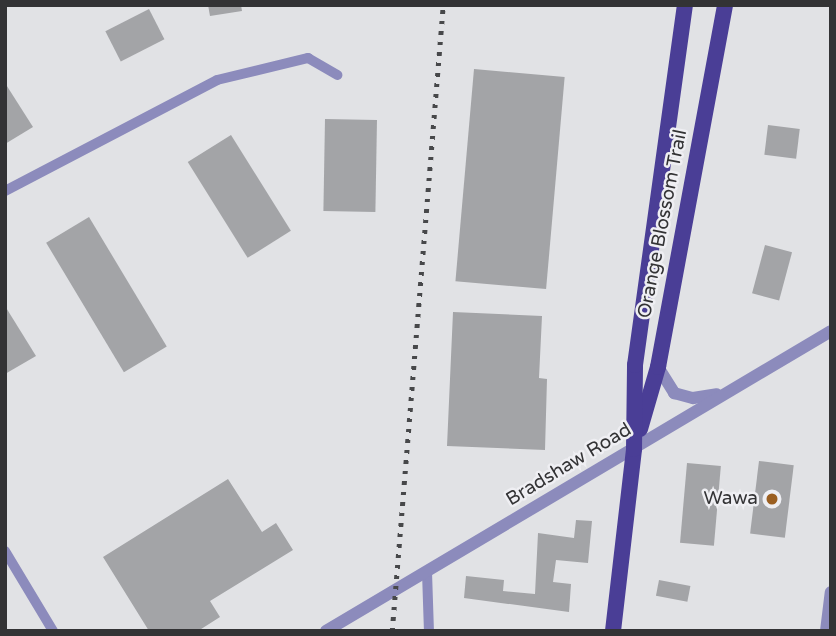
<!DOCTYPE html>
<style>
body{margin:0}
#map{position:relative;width:836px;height:636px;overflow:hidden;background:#e1e2e5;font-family:"Varela Round",sans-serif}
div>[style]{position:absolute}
.building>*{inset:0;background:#a3a4a7;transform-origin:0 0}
.minor>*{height:10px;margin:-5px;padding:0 5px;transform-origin:5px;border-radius:5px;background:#8c8bbc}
.tertiary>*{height:12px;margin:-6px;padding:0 6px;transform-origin:6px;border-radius:6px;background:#8c8bbc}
.primary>*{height:16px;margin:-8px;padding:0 8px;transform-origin:8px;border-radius:8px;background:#4a3e96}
.rail>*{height:4.5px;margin-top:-2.25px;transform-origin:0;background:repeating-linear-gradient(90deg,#47484a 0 3.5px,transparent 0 10.5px)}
.dots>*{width:19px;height:19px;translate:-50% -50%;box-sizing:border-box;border:4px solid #efeff3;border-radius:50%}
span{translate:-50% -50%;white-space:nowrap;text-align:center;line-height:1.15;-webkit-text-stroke:5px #efeff3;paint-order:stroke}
.street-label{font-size:19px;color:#333335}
.poi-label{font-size:19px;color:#333335}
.right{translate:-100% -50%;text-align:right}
.frame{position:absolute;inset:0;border:7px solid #333335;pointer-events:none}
</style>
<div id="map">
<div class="building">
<i style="clip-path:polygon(208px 5px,241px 5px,242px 11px,210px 16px)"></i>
<i style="left:149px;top:9px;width:34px;height:49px;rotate:63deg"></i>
<i style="left:474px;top:69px;width:91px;height:213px;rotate:5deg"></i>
<i style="clip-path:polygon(5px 83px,33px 127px,5px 144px)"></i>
<i style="left:325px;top:119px;width:52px;height:92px;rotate:1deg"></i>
<i style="left:768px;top:125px;width:32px;height:30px;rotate:7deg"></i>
<i style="left:231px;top:135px;width:113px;height:51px;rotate:58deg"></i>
<i style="left:89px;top:217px;width:151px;height:50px;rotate:59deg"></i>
<i style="left:765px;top:245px;width:28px;height:50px;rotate:15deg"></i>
<i style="clip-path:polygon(5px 306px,36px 356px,5px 374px)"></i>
<i style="clip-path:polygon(453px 312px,542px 316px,539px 378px,547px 379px,545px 450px,447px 446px)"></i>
<i style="left:759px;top:461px;width:35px;height:73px;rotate:7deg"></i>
<i style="left:687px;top:463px;width:34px;height:80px;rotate:5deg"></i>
<i style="clip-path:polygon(228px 479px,262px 532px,276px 523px,293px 550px,210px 601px,220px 617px,198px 631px,149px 631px,103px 557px)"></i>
<i style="clip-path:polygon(576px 520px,592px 521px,588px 563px,556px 560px,553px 582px,571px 584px,569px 612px,464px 598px,466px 576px,504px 580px,503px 591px,535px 594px,538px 533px,574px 538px)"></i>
<i style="left:659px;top:580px;width:32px;height:16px;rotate:11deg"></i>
</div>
<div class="minor">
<i style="left:5px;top:191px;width:239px;rotate:-27.6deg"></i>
<i style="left:217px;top:80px;width:94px;rotate:-13.6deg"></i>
<i style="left:308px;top:58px;width:34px;rotate:30deg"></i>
<i style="left:5px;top:551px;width:93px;rotate:59deg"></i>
<i style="left:427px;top:572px;width:59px;rotate:88.1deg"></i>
</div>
<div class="tertiary">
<i style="left:658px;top:367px;width:31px;rotate:58deg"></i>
<i style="left:674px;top:393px;width:20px;rotate:15deg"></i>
<i style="left:693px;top:398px;width:24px;rotate:-9deg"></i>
<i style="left:326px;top:631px;width:587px;rotate:-30.71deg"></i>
<i style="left:826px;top:631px;width:39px;rotate:-83deg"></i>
</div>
<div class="primary">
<i style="left:640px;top:429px;width:65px;rotate:-73.8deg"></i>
<i style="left:658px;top:367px;width:368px;rotate:-79.5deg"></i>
<i style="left:613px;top:631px;width:183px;rotate:-83.4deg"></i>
<i style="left:634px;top:449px;width:84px;rotate:-89.3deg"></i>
<i style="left:635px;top:365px;width:363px;rotate:-82.1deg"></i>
</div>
<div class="rail">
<i style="left:392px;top:631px;width:628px;rotate:-85.34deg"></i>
</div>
<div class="dots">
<i style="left:772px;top:499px;background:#9b5f21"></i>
</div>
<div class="street-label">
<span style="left:663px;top:224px;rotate:-79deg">Orange Blossom Trail</span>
<span style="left:569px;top:465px;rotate:-31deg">Bradshaw Road</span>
</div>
<div class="poi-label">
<span class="right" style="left:758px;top:499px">Wawa</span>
</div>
<div class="frame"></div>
</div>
